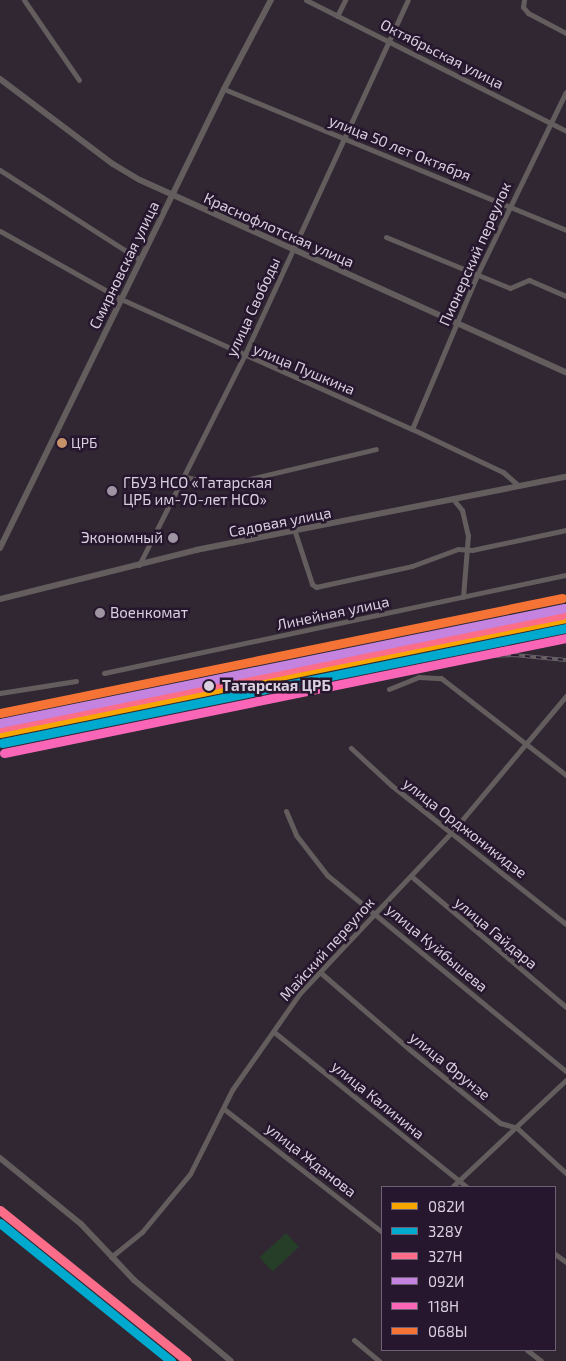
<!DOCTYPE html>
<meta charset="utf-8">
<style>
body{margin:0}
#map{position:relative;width:566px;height:1361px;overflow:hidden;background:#302733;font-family:"Exo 2",sans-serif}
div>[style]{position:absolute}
.green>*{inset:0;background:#263e28;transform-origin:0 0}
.minor>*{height:5px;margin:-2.5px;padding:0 2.5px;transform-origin:2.5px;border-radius:2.5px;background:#635d5d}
.tertiary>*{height:6px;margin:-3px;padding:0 3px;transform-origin:3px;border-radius:3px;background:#635d5d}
.rail>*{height:4px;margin-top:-2px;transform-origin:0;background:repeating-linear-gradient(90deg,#27172e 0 5.5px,#676266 0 11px);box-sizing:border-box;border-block:1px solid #676266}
.rail-1>*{height:9px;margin:-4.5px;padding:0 4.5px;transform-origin:4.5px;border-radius:4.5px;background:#f7a600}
.rail-2>*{height:9px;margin:-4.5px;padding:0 4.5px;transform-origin:4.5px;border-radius:4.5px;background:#00a9ce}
.rail-3>*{height:9px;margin:-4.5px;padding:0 4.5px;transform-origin:4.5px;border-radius:4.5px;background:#fb6d88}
.rail-4>*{height:9px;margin:-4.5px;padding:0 4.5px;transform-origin:4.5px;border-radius:4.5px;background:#c483df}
.rail-5>*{height:9px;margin:-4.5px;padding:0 4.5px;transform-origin:4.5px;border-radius:4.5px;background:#fa66b7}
.rail-6>*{height:9px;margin:-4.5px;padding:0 4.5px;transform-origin:4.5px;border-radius:4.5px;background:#f57335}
.dots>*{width:14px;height:14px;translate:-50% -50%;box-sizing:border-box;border:2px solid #27172e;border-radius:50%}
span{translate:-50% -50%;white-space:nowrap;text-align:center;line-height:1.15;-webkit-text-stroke:5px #27172e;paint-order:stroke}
.bus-label{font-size:14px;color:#d9cfde}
.left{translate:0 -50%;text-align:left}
.street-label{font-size:15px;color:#d9cfde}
.poi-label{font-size:15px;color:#d9cfde}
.right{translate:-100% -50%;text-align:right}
.stop-label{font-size:15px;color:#d9cfde;font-weight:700}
.legend{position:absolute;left:381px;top:1186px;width:175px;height:165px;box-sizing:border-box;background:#27172e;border:1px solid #6e6174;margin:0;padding:6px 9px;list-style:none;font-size:15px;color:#d9cfde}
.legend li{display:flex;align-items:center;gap:10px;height:25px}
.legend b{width:25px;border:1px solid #6e6174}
</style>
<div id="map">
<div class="green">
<i style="left:286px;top:1233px;width:19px;height:36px;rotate:47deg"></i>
</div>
<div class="minor">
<i style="left:24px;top:0;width:97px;rotate:55.5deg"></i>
<i style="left:306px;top:0;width:291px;rotate:26.7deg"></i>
<i style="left:524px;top:0;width:7px;rotate:98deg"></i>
<i style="left:523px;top:7px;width:8px;rotate:50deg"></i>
<i style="left:528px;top:13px;width:43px;rotate:27.8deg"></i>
<i style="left:337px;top:16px;width:18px;rotate:-63deg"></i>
<i style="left:224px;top:89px;width:370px;rotate:22.4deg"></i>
<i style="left:0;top:170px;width:166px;rotate:32.7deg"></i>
<i style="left:0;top:231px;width:139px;rotate:29.3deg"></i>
<i style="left:121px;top:299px;width:319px;rotate:24.1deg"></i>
<i style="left:412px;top:429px;width:101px;rotate:25.3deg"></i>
<i style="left:503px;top:472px;width:21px;rotate:41deg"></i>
<i style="left:386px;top:237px;width:134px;rotate:22.4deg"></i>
<i style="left:510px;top:288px;width:21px;rotate:-23deg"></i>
<i style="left:529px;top:280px;width:40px;rotate:23.4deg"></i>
<i style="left:412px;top:429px;width:167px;rotate:-67.1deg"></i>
<i style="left:477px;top:275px;width:203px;rotate:-64.1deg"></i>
<i style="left:185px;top:477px;width:40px;rotate:12deg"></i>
<i style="left:224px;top:485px;width:156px;rotate:-13.3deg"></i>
<i style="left:453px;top:499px;width:14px;rotate:51deg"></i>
<i style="left:462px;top:510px;width:26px;rotate:77deg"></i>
<i style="left:468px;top:535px;width:62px;rotate:94.6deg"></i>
<i style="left:295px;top:532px;width:55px;rotate:71.9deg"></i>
<i style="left:312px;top:584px;width:5px;rotate:37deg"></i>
<i style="left:316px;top:587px;width:98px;rotate:-12.3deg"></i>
<i style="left:412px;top:566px;width:49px;rotate:-20.3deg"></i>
<i style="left:458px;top:549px;width:14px;rotate:4deg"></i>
<i style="left:472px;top:550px;width:96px;rotate:-12deg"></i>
<i style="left:139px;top:565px;width:234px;rotate:-63.3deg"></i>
<i style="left:244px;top:356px;width:392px;rotate:-65.3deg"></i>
<i style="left:104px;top:673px;width:472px;rotate:-12deg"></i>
<i style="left:389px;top:689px;width:32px;rotate:-22deg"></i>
<i style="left:419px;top:677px;width:22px;rotate:3deg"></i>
<i style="left:441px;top:678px;width:158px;rotate:37.8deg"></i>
<i style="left:0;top:693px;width:77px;rotate:-9deg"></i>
<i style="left:351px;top:748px;width:54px;rotate:42.8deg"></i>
<i style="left:391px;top:785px;width:223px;rotate:38.5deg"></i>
<i style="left:286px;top:811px;width:26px;rotate:67deg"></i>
<i style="left:296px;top:835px;width:51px;rotate:52.2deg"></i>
<i style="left:327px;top:875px;width:309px;rotate:39.4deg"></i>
<i style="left:411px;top:876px;width:203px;rotate:40.2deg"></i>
<i style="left:321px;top:973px;width:116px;rotate:40.8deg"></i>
<i style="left:409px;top:1049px;width:117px;rotate:39.1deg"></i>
<i style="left:500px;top:1123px;width:18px;rotate:16deg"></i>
<i style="left:517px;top:1128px;width:67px;rotate:42.6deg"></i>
<i style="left:274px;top:1032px;width:248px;rotate:38.8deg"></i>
<i style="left:224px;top:1109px;width:200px;rotate:37.9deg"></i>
<i style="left:452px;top:1187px;width:156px;rotate:-43.2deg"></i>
<i style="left:555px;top:1254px;width:14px;rotate:36deg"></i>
<i style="left:111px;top:1257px;width:40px;rotate:-39deg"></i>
<i style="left:142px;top:1232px;width:75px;rotate:-50.4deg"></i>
<i style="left:190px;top:1174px;width:94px;rotate:-63.4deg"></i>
<i style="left:232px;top:1090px;width:118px;rotate:-55deg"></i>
<i style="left:300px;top:993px;width:220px;rotate:-46.7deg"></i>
<i style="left:451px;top:833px;width:179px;rotate:-50deg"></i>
<i style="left:354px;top:1340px;width:33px;rotate:40deg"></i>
<i style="left:527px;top:1350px;width:18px;rotate:38deg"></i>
</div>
<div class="tertiary">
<i style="left:0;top:79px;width:141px;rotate:37deg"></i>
<i style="left:113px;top:164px;width:31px;rotate:31deg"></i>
<i style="left:140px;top:180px;width:467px;rotate:24.3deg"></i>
<i style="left:0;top:548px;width:511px;rotate:-63.99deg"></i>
<i style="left:224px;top:89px;width:101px;rotate:-62.2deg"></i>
<i style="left:0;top:599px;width:202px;rotate:-14deg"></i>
<i style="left:196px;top:550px;width:377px;rotate:-11.2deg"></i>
<i style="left:0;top:1158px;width:104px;rotate:39.2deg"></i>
<i style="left:81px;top:1224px;width:77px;rotate:46.6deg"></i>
<i style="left:134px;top:1280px;width:126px;rotate:39.9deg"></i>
</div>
<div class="rail">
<i style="left:489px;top:656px;width:25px;rotate:-2deg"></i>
<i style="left:514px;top:655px;width:52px;rotate:5.5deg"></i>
</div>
<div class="rail-1">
<i style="left:0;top:733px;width:578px;rotate:-11.49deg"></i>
</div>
<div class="rail-2">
<i style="left:2px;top:743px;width:576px;rotate:-11.52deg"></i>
<i style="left:0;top:1223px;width:220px;rotate:38.9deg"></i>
</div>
<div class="rail-3">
<i style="left:0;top:728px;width:577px;rotate:-11.39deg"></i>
<i style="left:0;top:1210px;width:240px;rotate:38.9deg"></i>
</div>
<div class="rail-4">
<i style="left:0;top:723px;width:576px;rotate:-11.52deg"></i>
</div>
<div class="rail-5">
<i style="left:4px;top:753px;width:574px;rotate:-11.56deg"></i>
</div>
<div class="rail-6">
<i style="left:0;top:713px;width:574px;rotate:-11.56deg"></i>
</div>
<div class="dots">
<i style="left:62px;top:443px;background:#c7916a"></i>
<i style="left:112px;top:491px;background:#9e94a2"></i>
<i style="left:173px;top:538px;background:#9e94a2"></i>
<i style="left:100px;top:613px;background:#9e94a2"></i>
<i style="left:209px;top:686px;background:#d9cfde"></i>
</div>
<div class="bus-label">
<span class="left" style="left:71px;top:443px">ЦРБ</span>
</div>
<div class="street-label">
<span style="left:442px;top:54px;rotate:27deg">Октябрьская улица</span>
<span style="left:400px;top:148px;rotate:22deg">улица 50 лет Октября</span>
<span style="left:279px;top:230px;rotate:24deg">Краснофлотская улица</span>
<span style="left:475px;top:254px;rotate:-66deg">Пионерский переулок</span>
<span style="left:124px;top:265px;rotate:-64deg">Смирновская улица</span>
<span style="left:253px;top:307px;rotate:-65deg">улица Свободы</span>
<span style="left:304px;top:369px;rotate:23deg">улица Пушкина</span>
<span style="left:280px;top:522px;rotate:-11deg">Садовая улица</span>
<span style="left:333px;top:613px;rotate:-12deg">Линейная улица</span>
<span style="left:465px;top:828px;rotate:38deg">улица Орджоникидзе</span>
<span style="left:496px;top:933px;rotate:40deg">улица Гайдара</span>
<span style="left:437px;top:948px;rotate:40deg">улица Куйбышева</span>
<span style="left:327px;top:949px;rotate:-48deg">Майский переулок</span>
<span style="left:450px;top:1066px;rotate:39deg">улица Фрунзе</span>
<span style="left:378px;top:1100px;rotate:39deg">улица Калинина</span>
<span style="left:311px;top:1160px;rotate:38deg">улица Жданова</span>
</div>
<div class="poi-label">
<span class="left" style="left:123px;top:491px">ГБУЗ НСО «Татарская<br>ЦРБ им-70-лет НСО»</span>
<span class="right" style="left:163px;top:538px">Экономный</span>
<span class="left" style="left:110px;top:613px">Военкомат</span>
</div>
<div class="stop-label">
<span class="left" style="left:222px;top:686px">Татарская ЦРБ</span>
</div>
<ul class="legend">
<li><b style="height:6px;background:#f7a600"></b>082И</li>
<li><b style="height:6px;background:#00a9ce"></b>328У</li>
<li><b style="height:6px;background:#fb6d88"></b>327Н</li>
<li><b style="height:6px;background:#c483df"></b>092И</li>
<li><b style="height:6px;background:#fa66b7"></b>118Н</li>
<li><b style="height:6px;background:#f57335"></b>068Ы</li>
</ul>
</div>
